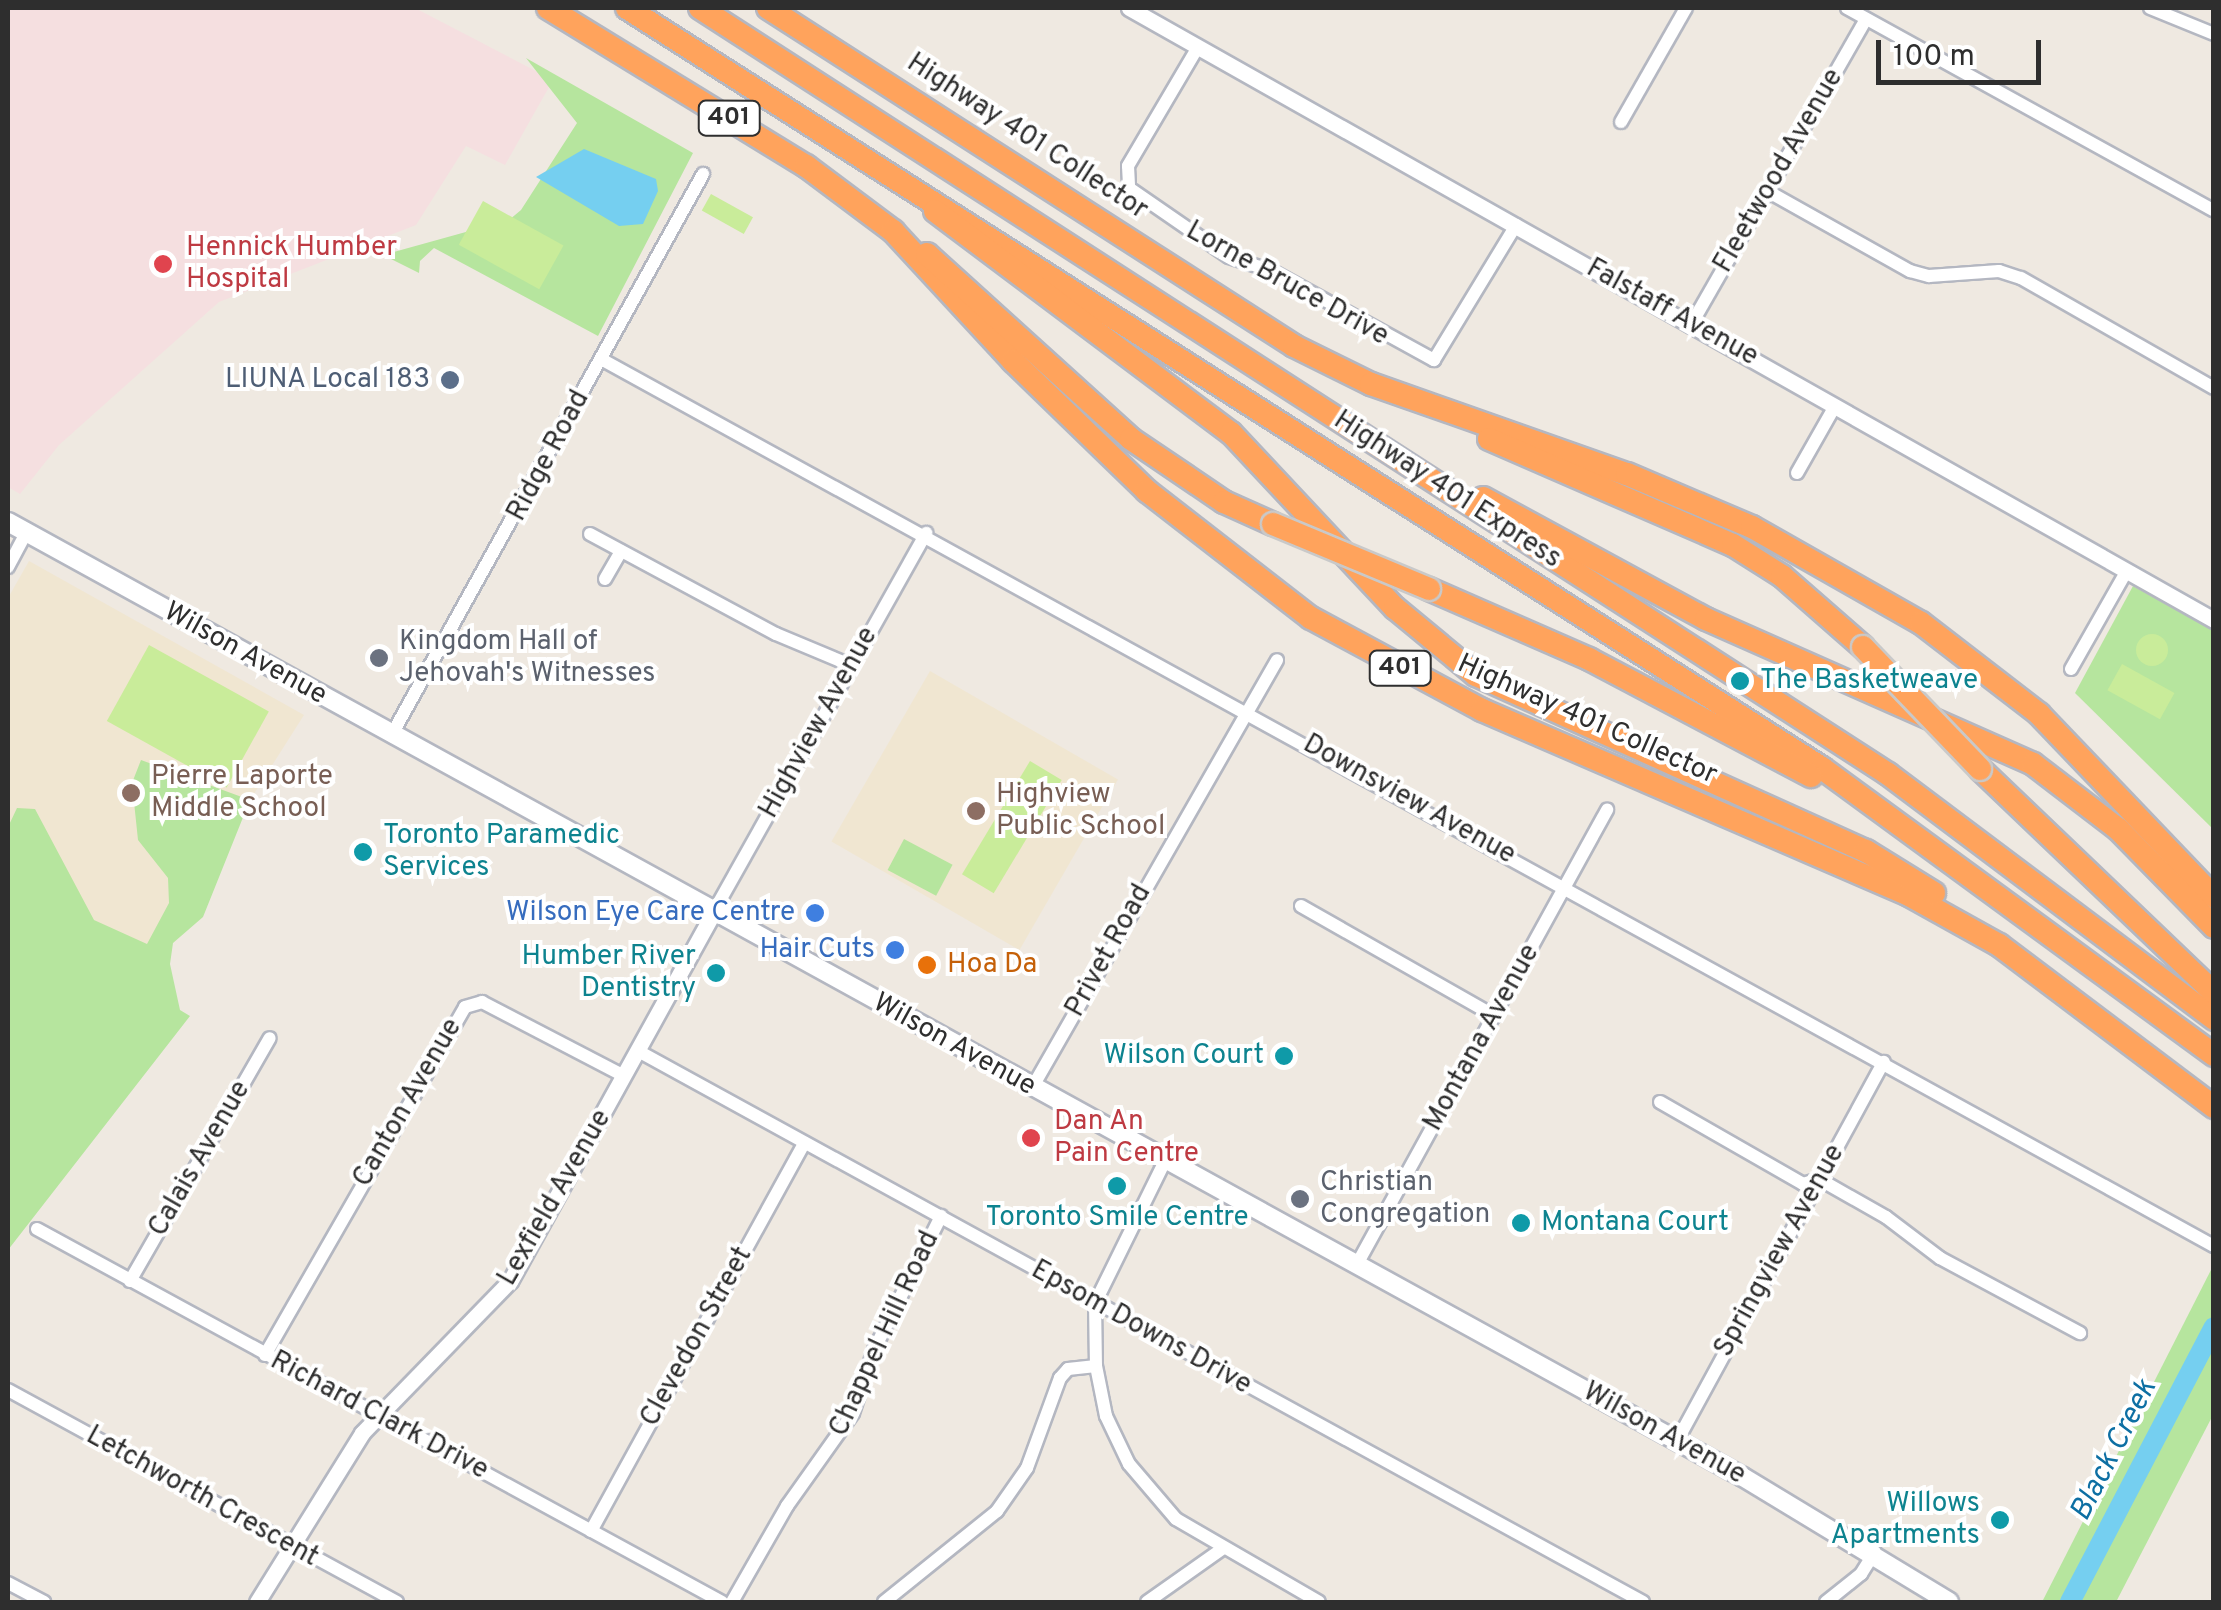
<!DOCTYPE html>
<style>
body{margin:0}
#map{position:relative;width:2221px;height:1610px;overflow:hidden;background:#efe9e1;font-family:Overpass,sans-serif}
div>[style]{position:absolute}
.education>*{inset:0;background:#f0e6d1;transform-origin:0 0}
.medical>*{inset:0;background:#f5dfe0}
.green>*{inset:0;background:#b6e59e;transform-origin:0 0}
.pitch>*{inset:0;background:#c9ec9a;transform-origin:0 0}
.round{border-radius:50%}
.water>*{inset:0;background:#75cff0}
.river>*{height:20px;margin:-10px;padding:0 10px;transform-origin:10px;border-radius:10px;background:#75cff0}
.roads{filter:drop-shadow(2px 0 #b4b7c1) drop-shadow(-2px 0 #b4b7c1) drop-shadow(0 2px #b4b7c1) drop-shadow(0 -2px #b4b7c1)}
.minor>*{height:12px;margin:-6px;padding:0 6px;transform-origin:6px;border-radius:6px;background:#fff}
.tertiary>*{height:15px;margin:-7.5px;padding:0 7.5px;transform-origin:7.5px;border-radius:7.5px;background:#fff}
.secondary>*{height:18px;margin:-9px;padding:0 9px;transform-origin:9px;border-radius:9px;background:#fff}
.motorway>*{height:22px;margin:-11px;padding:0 11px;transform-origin:11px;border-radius:11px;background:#ffa35c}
.bridges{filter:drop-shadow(2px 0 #c9c9c9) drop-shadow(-2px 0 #c9c9c9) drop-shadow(0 2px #c9c9c9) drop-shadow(0 -2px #c9c9c9)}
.motorway-bridge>*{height:22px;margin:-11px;padding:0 11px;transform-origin:11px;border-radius:11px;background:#ffa35c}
.dots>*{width:28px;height:28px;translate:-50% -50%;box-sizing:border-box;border:5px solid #fff;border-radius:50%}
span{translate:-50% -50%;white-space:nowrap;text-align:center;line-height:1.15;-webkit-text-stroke:8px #fff;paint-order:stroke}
.shield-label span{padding:2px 8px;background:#fff;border:2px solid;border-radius:8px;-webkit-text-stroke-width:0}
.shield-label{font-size:25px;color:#2e2e2e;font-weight:700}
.street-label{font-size:28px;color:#2e2e2e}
.health-label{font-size:28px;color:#be3a42}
.left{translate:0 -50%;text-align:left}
.service-label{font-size:28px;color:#4e5e75}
.right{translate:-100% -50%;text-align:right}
.worship-label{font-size:28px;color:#5b616d}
.culture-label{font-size:28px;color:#0d838f}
.education-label{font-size:28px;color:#785e54}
.shop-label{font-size:28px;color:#366cbe}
.food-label{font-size:28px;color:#c56008}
.water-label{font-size:30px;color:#0d6fa3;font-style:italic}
.frame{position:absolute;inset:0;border:10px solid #2e2e2e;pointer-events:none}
.scale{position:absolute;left:1876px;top:40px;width:165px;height:45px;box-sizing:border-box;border:5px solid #2e2e2e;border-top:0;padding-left:12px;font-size:30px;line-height:35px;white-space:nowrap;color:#2e2e2e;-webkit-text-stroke:8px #fff;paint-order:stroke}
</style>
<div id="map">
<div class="education">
<i style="clip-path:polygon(29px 561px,304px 715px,153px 953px,8px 872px,8px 598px)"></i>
<i style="left:930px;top:671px;width:217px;height:197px;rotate:30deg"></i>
</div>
<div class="medical">
<i style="clip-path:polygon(8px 8px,415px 8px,553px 80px,505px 165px,466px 146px,416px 225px,219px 302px,59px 445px,20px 494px,8px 487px)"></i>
</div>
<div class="green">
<i style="clip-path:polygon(526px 58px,693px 153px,598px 336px,434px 248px,420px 261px,419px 273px,383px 255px,509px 220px,521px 210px,577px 123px)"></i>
<i style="clip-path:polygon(2133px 586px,2213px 630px,2213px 829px,2075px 693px)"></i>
<i style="clip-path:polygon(141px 760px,250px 800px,203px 917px,173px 943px,170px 964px,180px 1010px,190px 1016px,8px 1250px,8px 827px,17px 808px,35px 809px,94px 920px,147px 944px,169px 903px,168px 878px,138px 840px,132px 783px)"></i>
<i style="left:904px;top:839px;width:55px;height:35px;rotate:28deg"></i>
<i style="clip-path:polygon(2213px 1266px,2213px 1415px,2116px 1602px,2042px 1602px)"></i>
</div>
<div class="pitch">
<i style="left:711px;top:194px;width:48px;height:19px;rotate:29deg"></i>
<i style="left:483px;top:201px;width:92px;height:50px;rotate:29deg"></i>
<i class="round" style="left:2136px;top:634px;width:32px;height:32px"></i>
<i style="left:149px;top:645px;width:137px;height:87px;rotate:29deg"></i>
<i style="left:2122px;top:664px;width:60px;height:30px;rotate:29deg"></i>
<i style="left:1030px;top:761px;width:37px;height:132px;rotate:31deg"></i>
</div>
<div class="water">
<i style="clip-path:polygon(584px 149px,656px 179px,658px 191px,643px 224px,619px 226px,536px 177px)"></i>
</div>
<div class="river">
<i style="left:2070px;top:1602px;width:310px;rotate:-62.4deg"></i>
</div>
<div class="roads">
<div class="minor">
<i style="left:1847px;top:8px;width:419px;rotate:28.9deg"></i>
<i style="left:2150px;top:8px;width:69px;rotate:22.1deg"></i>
<i style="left:1198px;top:47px;width:138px;rotate:120.5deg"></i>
<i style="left:1128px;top:166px;width:22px;rotate:87deg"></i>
<i style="left:1129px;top:188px;width:121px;rotate:34.6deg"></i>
<i style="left:1229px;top:257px;width:45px;rotate:18deg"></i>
<i style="left:1272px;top:271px;width:185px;rotate:28.8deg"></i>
<i style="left:1434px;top:360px;width:158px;rotate:-58.7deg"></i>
<i style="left:1621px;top:122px;width:131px;rotate:-60.3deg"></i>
<i style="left:1769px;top:192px;width:162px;rotate:29.3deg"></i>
<i style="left:1910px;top:271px;width:20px;rotate:15deg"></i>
<i style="left:1929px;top:276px;width:70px;rotate:-4.1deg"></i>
<i style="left:1999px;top:271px;width:23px;rotate:18deg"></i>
<i style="left:2021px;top:278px;width:222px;rotate:29.7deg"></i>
<i style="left:1692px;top:323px;width:350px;rotate:-60.2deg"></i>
<i style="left:601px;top:359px;width:1841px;rotate:28.81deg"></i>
<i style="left:1797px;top:473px;width:77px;rotate:-60.4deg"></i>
<i style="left:590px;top:534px;width:211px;rotate:28.3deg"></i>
<i style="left:776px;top:634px;width:80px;rotate:22.7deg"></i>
<i style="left:8px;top:567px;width:38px;rotate:-62deg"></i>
<i style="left:605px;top:579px;width:32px;rotate:-60deg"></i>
<i style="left:2071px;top:669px;width:112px;rotate:-60.4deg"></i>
<i style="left:391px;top:736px;width:643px;rotate:-60.96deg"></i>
<i style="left:1301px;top:906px;width:223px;rotate:29.6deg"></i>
<i style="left:713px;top:913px;width:436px;rotate:-60.7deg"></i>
<i style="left:640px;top:1052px;width:1144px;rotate:28.74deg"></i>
<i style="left:1032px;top:1088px;width:493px;rotate:-60.2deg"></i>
<i style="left:1660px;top:1102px;width:165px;rotate:29.8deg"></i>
<i style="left:1803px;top:1184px;width:17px;rotate:-17deg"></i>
<i style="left:1164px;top:1163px;width:156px;rotate:116.2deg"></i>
<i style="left:1095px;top:1303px;width:63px;rotate:89.1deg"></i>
<i style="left:1096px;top:1366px;width:51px;rotate:78.7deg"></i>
<i style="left:1106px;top:1416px;width:53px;rotate:64.4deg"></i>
<i style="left:1129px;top:1464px;width:72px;rotate:49.5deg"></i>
<i style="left:1176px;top:1519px;width:165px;rotate:30.1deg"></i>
<i style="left:1819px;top:1179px;width:77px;rotate:29.6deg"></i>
<i style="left:1886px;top:1217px;width:68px;rotate:37.2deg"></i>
<i style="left:1940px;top:1258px;width:159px;rotate:28.2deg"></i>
<i style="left:37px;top:1229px;width:780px;rotate:28.57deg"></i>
<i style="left:1356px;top:1266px;width:521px;rotate:-61.17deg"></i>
<i style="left:130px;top:1281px;width:280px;rotate:-60.1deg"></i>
<i style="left:265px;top:1355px;width:401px;rotate:-60.1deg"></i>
<i style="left:465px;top:1007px;width:18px;rotate:-16deg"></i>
<i style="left:482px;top:1002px;width:160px;rotate:27.5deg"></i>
<i style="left:8px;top:1390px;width:443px;rotate:28.6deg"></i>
<i style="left:1677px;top:1441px;width:432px;rotate:-61.4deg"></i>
<i style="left:591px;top:1531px;width:443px;rotate:-61.2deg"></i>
<i style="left:8px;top:1583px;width:41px;rotate:27.8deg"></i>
<i style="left:732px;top:1602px;width:111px;rotate:-60.2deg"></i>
<i style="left:787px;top:1506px;width:114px;rotate:-54.6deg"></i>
<i style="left:853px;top:1413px;width:66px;rotate:-71.6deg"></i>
<i style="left:874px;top:1350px;width:150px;rotate:-63.4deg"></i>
<i style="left:884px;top:1602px;width:145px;rotate:-38.8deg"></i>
<i style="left:997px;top:1511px;width:52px;rotate:-55.1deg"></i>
<i style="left:1027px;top:1468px;width:96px;rotate:-69.9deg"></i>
<i style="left:1060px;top:1378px;width:12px;rotate:-48deg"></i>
<i style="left:1068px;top:1369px;width:28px;rotate:-6deg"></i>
<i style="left:1147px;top:1602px;width:92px;rotate:-35.2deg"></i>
<i style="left:1826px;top:1602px;width:45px;rotate:-38.7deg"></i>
<i style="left:1861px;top:1574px;width:26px;rotate:-58deg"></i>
</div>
<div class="tertiary">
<i style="left:1129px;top:8px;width:1246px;rotate:29.43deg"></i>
<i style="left:257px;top:1602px;width:199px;rotate:-58.1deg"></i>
<i style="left:362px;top:1433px;width:212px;rotate:-45.8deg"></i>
<i style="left:510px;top:1281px;width:420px;rotate:-61.1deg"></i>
</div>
<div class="secondary">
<i style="left:8px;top:522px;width:1980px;rotate:28.83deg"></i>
<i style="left:1743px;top:1477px;width:241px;rotate:31.2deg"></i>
</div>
<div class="motorway">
<i style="left:548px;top:8px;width:303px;rotate:31.5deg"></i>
<i style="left:806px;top:166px;width:109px;rotate:36.8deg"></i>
<i style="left:893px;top:231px;width:177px;rotate:47.3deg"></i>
<i style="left:1013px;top:361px;width:187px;rotate:44.1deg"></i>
<i style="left:1147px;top:491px;width:207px;rotate:37.8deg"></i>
<i style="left:1311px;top:618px;width:194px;rotate:28.3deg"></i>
<i style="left:1482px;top:710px;width:465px;rotate:23.4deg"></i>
<i style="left:1909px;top:895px;width:103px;rotate:29.1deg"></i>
<i style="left:1999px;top:945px;width:269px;rotate:37deg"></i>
<i style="left:627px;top:8px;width:1416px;rotate:32.46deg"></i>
<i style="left:1822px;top:768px;width:486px;rotate:36.2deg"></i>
<i style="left:700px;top:8px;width:1414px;rotate:32.81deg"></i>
<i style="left:1888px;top:774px;width:408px;rotate:36.9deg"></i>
<i style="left:768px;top:8px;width:625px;rotate:32.72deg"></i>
<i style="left:1294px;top:346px;width:86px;rotate:26.3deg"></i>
<i style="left:1371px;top:384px;width:271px;rotate:19.4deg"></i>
<i style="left:1627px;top:474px;width:136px;rotate:23deg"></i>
<i style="left:1752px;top:527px;width:194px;rotate:29.6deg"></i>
<i style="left:1921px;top:623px;width:149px;rotate:37.6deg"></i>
<i style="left:2039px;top:714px;width:253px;rotate:46.3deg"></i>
<i style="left:935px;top:211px;width:370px;rotate:36.9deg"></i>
<i style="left:1231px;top:433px;width:240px;rotate:46.9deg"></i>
<i style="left:1395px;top:608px;width:105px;rotate:39.6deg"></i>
<i style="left:1476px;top:675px;width:428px;rotate:24.3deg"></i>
<i style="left:1866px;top:851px;width:80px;rotate:31.7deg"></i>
<i style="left:927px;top:254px;width:275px;rotate:42.2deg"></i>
<i style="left:1131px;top:439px;width:112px;rotate:34.1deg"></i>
<i style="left:1224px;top:502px;width:54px;rotate:24.2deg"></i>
<i style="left:1489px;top:439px;width:266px;rotate:23.5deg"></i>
<i style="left:1733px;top:545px;width:58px;rotate:32.3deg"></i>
<i style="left:1782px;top:576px;width:108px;rotate:41.2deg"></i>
<i style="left:1483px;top:498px;width:254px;rotate:28.5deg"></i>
<i style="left:1706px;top:619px;width:358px;rotate:23.9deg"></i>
<i style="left:2033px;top:764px;width:107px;rotate:37.4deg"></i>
<i style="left:2118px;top:829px;width:137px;rotate:45.6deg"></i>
<i style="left:1429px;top:589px;width:175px;rotate:23.6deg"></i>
<i style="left:1589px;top:659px;width:251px;rotate:27.8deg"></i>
<i style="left:1980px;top:769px;width:324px;rotate:43.7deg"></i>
</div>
</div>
<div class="bridges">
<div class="motorway-bridge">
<i style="left:1273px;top:524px;width:169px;rotate:22.6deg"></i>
<i style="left:1863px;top:647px;width:169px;rotate:46.2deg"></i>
</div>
</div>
<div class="dots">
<i style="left:163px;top:264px;background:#e0444e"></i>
<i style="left:450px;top:380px;background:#5c6f8a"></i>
<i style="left:379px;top:658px;background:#6b7280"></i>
<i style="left:1740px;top:681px;background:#0f9aa8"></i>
<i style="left:131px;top:793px;background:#8d6e63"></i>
<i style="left:976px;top:811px;background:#8d6e63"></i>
<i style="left:363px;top:852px;background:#0f9aa8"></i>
<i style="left:815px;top:913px;background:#3f7fe0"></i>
<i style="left:895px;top:950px;background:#3f7fe0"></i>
<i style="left:927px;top:965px;background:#e8710a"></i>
<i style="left:716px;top:973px;background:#0f9aa8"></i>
<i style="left:1284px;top:1056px;background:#0f9aa8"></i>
<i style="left:1031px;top:1138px;background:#e0444e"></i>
<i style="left:1117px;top:1186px;background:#0f9aa8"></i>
<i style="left:1300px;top:1199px;background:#6b7280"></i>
<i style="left:1521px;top:1223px;background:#0f9aa8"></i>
<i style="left:2000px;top:1520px;background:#0f9aa8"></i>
</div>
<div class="shield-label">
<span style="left:729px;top:118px">401</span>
<span style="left:1400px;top:668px">401</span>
</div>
<div class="street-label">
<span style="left:1027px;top:137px;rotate:33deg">Highway 401 Collector</span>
<span style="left:1779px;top:171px;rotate:-60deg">Fleetwood Avenue</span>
<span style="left:1287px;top:284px;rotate:29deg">Lorne Bruce Drive</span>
<span style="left:1672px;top:313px;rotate:29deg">Falstaff Avenue</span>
<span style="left:549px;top:456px;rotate:-62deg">Ridge Road</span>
<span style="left:1447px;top:490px;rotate:33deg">Highway 401 Express</span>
<span style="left:245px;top:654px;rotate:29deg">Wilson Avenue</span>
<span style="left:1587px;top:720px;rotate:24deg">Highway 401 Collector</span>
<span style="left:819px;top:723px;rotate:-61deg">Highview Avenue</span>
<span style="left:1409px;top:800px;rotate:29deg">Downsview Avenue</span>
<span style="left:1109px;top:951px;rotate:-61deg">Privet Road</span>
<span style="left:1482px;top:1038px;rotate:-61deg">Montana Avenue</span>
<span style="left:954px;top:1045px;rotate:29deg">Wilson Avenue</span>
<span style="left:408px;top:1103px;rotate:-60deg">Canton Avenue</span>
<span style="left:200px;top:1159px;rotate:-60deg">Calais Avenue</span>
<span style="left:555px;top:1198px;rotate:-60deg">Lexfield Avenue</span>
<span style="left:1780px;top:1251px;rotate:-61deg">Springview Avenue</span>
<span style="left:1141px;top:1328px;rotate:29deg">Epsom Downs Drive</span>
<span style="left:885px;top:1334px;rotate:-65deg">Chappel Hill Road</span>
<span style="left:697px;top:1337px;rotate:-61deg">Clevedon Street</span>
<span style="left:379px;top:1416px;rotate:28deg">Richard Clark Drive</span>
<span style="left:1664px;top:1434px;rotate:29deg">Wilson Avenue</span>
<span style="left:202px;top:1497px;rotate:29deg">Letchworth Crescent</span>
</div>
<div class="health-label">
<span class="left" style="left:186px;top:264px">Hennick Humber<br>Hospital</span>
<span class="left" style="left:1054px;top:1138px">Dan An<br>Pain Centre</span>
</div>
<div class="service-label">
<span class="right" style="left:430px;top:380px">LIUNA Local 183</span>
</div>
<div class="worship-label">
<span class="left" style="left:399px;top:658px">Kingdom Hall of<br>Jehovah's Witnesses</span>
<span class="left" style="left:1320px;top:1199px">Christian<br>Congregation</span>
</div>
<div class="culture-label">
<span class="left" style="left:1760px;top:681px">The Basketweave</span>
<span class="left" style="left:383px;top:852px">Toronto Paramedic<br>Services</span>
<span class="right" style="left:696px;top:973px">Humber River<br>Dentistry</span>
<span class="right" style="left:1264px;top:1056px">Wilson Court</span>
<span style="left:1117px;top:1218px">Toronto Smile Centre</span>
<span class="left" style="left:1541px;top:1223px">Montana Court</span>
<span class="right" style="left:1980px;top:1520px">Willows<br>Apartments</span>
</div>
<div class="education-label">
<span class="left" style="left:151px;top:793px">Pierre Laporte<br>Middle School</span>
<span class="left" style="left:996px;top:811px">Highview<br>Public School</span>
</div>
<div class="shop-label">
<span class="right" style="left:795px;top:913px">Wilson Eye Care Centre</span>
<span class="right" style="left:875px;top:950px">Hair Cuts</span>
</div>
<div class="food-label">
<span class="left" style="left:947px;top:965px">Hoa Da</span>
</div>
<div class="water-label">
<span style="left:2115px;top:1451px;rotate:-63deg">Black Creek</span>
</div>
<div class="frame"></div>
<div class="scale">100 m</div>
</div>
